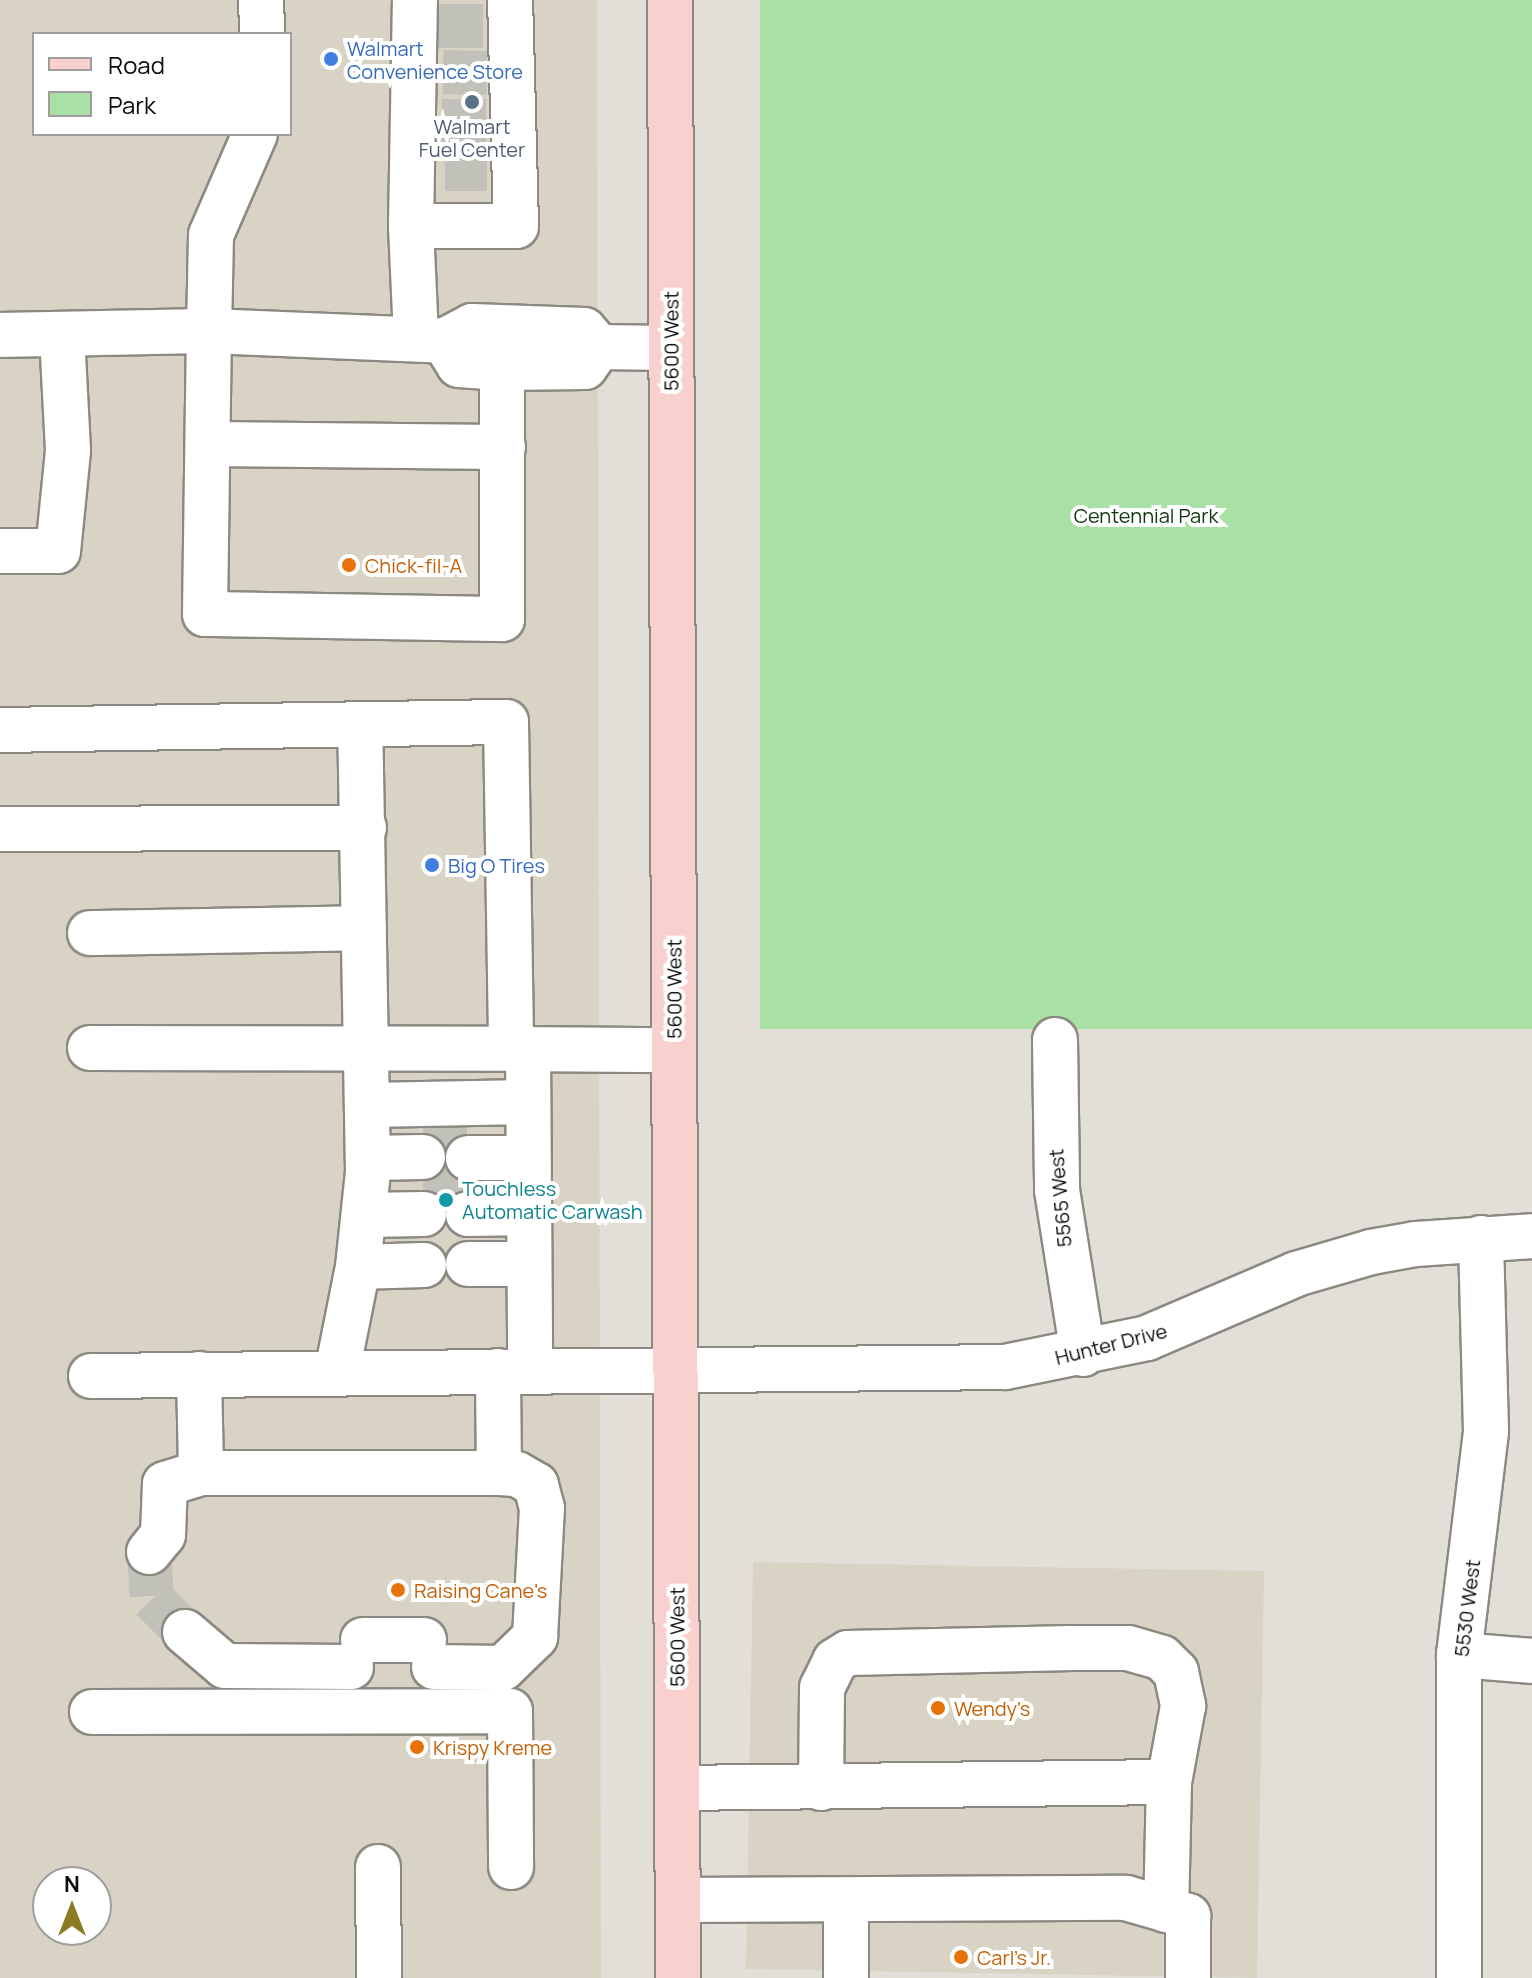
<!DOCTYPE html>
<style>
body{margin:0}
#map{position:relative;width:1532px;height:1978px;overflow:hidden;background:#e1dfd8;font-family:Manrope,sans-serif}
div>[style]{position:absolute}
.built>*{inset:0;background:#d8d3c5;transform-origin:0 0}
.green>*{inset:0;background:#a9e0a6;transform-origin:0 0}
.minor-tunnel>*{height:44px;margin-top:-22px;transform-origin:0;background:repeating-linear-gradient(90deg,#c1c0b9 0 44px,transparent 0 66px)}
.roads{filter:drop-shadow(2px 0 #8b8982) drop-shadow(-2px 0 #8b8982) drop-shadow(0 2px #8b8982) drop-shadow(0 -2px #8b8982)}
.minor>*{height:44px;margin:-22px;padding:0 22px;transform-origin:22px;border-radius:22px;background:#fff}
.major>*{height:44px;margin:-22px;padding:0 22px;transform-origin:22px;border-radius:22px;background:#f8d0cd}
.dots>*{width:22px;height:22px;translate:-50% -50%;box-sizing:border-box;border:4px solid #fff;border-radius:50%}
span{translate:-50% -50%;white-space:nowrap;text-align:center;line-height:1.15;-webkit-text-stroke:8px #fff;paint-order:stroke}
.shop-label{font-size:20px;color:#366cbe}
.left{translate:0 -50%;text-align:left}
.service-label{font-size:20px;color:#4e5e75}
.street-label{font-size:20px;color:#0e0d0b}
.park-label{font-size:20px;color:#103911}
.food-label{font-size:20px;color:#c56008}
.culture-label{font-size:20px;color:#0d838f}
.legend{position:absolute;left:32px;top:32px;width:260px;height:104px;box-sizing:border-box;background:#fff;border:2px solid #9f9e9d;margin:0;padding:10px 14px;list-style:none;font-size:24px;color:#0e0d0b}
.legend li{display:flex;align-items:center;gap:16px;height:40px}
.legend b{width:40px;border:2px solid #9f9e9d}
.north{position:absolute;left:32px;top:1866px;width:80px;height:80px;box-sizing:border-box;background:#fff;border:2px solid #9f9e9d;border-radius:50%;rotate:0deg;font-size:22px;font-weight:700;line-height:32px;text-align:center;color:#0e0d0b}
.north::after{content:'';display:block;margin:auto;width:28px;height:36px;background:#8b7c22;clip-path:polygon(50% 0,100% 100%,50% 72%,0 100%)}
</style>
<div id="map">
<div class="built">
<i style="clip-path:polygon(evenodd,0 0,597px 0,601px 1978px,0 1978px,0 0,34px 34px,290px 34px,290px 134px,34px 134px,34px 34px,0 0,48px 1882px,96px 1882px,96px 1930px,48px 1930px,48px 1882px)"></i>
<i style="left:1264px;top:1571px;width:407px;height:511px;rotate:91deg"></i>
</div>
<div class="green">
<i style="left:760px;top:0;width:772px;height:1029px"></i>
</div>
<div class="minor-tunnel">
<i style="left:439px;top:26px;width:49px"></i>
<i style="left:443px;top:72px;width:44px;rotate:1.3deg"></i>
<i style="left:442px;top:121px;width:46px"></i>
<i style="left:445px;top:169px;width:42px"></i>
<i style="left:423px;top:1130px;width:45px"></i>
<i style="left:423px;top:1186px;width:45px;rotate:-1.3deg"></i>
<i style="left:149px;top:1552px;width:47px;rotate:86.3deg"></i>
<i style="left:152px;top:1599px;width:47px;rotate:45deg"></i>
</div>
<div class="roads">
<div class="minor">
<i style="left:261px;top:0;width:34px;rotate:88deg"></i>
<i style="left:411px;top:226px;width:226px;rotate:-89deg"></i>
<i style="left:0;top:335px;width:209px;rotate:-1.1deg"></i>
<i style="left:209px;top:331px;width:96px;rotate:-88.8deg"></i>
<i style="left:211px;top:235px;width:110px;rotate:-66.5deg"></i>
<i style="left:416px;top:337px;width:111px;rotate:-92.6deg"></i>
<i style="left:411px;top:226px;width:105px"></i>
<i style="left:516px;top:226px;width:226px;rotate:-91.5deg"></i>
<i style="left:444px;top:341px;width:28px;rotate:58deg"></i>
<i style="left:459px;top:365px;width:43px;rotate:4deg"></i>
<i style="left:502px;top:368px;width:83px;rotate:-0.7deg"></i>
<i style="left:585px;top:367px;width:24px;rotate:-55deg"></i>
<i style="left:502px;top:368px;width:251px;rotate:90deg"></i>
<i style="left:502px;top:619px;width:297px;rotate:-179deg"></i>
<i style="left:205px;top:614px;width:283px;rotate:-89.2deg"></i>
<i style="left:209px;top:331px;width:235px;rotate:2.4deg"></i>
<i style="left:444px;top:341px;width:32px;rotate:-28deg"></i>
<i style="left:472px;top:326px;width:112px;rotate:2deg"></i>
<i style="left:584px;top:330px;width:23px;rotate:49deg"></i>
<i style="left:599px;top:347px;width:72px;rotate:0.8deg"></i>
<i style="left:208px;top:444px;width:295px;rotate:0.6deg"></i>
<i style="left:0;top:551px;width:58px"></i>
<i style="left:58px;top:551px;width:101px;rotate:-84.3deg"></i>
<i style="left:68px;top:450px;width:116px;rotate:-93deg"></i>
<i style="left:0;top:730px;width:506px;rotate:-0.91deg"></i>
<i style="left:506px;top:722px;width:327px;rotate:89.1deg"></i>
<i style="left:511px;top:1049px;width:163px;rotate:0.4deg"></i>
<i style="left:0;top:829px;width:364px;rotate:-0.2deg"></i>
<i style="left:90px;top:933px;width:274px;rotate:-1deg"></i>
<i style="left:1055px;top:1040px;width:150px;rotate:89.2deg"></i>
<i style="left:1057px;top:1190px;width:166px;rotate:81deg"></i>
<i style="left:90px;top:1048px;width:421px;rotate:0.1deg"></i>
<i style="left:528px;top:1049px;width:322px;rotate:89.6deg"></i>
<i style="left:368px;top:1105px;width:160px;rotate:-1.1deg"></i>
<i style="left:368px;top:1158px;width:55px;rotate:-1deg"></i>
<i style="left:468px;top:1158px;width:60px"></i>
<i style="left:468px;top:1214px;width:61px;rotate:-0.9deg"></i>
<i style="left:364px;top:1215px;width:60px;rotate:-1deg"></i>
<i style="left:468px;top:1264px;width:61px"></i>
<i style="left:358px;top:1267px;width:66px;rotate:-1.7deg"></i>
<i style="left:337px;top:1372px;width:107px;rotate:-78.7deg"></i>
<i style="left:358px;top:1267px;width:96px;rotate:-84deg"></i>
<i style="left:368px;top:1172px;width:448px;rotate:-91deg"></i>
<i style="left:199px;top:1374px;width:99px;rotate:88.8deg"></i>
<i style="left:201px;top:1473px;width:298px"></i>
<i style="left:499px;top:1473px;width:102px;rotate:-90.6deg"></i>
<i style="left:91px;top:1376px;width:914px;rotate:-0.56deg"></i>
<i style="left:1005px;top:1367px;width:145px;rotate:-11.5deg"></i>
<i style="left:1147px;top:1338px;width:162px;rotate:-23.2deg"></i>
<i style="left:1296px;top:1274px;width:78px;rotate:-16.3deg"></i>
<i style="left:1371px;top:1252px;width:46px;rotate:-10.1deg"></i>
<i style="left:1416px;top:1244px;width:116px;rotate:-3.9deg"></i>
<i style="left:149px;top:1552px;width:22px;rotate:-51deg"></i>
<i style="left:163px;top:1535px;width:51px;rotate:-87.8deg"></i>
<i style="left:165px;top:1484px;width:38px;rotate:-17deg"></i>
<i style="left:185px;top:1632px;width:52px;rotate:40.4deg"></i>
<i style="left:225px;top:1666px;width:126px;rotate:0.5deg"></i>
<i style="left:363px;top:1640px;width:61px"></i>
<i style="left:1459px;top:1655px;width:73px;rotate:4.7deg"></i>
<i style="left:434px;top:1667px;width:69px;rotate:0.8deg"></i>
<i style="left:503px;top:1668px;width:45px;rotate:-44.1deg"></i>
<i style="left:535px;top:1637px;width:129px;rotate:-86.9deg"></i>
<i style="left:542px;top:1508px;width:24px;rotate:-105deg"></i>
<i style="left:536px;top:1485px;width:22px;rotate:-150deg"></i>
<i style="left:517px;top:1474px;width:18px;rotate:-177deg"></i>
<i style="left:92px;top:1712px;width:418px;rotate:-0.1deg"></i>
<i style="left:510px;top:1711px;width:156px;rotate:89.6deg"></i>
<i style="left:677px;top:1788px;width:492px;rotate:-0.7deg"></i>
<i style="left:1169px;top:1782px;width:128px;rotate:91.3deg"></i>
<i style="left:821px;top:1788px;width:100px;rotate:-89.4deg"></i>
<i style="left:822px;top:1688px;width:30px;rotate:-64deg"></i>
<i style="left:835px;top:1661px;width:15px;rotate:-32deg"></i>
<i style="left:848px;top:1653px;width:224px;rotate:-1.3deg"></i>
<i style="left:1072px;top:1648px;width:56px"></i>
<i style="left:1128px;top:1648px;width:35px;rotate:16deg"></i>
<i style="left:1162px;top:1658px;width:20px;rotate:45deg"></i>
<i style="left:1176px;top:1672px;width:35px;rotate:78deg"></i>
<i style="left:1183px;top:1706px;width:77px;rotate:100.4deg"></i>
<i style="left:378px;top:1867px;width:111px;rotate:89.5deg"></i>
<i style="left:678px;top:1900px;width:448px;rotate:-0.3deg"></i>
<i style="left:1126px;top:1898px;width:65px;rotate:16.2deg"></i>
<i style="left:1188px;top:1916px;width:62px;rotate:90deg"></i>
<i style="left:846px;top:1900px;width:78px;rotate:90deg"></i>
<i style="left:1459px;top:1978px;width:323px;rotate:-90deg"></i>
<i style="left:1459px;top:1655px;width:226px;rotate:-83.1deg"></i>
<i style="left:1486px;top:1431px;width:193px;rotate:-91.5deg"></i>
</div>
<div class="major">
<i style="left:670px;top:0;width:1978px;rotate:89.77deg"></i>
</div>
</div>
<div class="dots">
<i style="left:331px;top:59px;background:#3f7fe0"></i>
<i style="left:472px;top:102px;background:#5c6f8a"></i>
<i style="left:349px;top:565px;background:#e8710a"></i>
<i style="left:432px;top:865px;background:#3f7fe0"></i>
<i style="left:446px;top:1200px;background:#0f9aa8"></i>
<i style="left:398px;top:1590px;background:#e8710a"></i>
<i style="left:938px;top:1708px;background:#e8710a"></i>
<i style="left:417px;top:1747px;background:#e8710a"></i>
<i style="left:961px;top:1957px;background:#e8710a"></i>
</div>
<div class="shop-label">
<span class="left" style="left:347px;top:60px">Walmart<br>Convenience Store</span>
<span class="left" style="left:448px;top:865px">Big O Tires</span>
</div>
<div class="service-label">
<span style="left:472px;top:138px">Walmart<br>Fuel Center</span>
</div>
<div class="street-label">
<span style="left:671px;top:341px;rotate:-90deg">5600 West</span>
<span style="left:674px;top:989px;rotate:-90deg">5600 West</span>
<span style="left:1060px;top:1198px;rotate:-95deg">5565 West</span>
<span style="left:1111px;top:1344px;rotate:-14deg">Hunter Drive</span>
<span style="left:1467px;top:1608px;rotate:-83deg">5530 West</span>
<span style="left:677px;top:1637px;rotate:-90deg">5600 West</span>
</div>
<div class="park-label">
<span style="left:1146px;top:515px">Centennial Park</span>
</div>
<div class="food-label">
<span class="left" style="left:365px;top:565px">Chick-fil-A</span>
<span class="left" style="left:414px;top:1590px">Raising Cane's</span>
<span class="left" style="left:954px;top:1708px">Wendy's</span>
<span class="left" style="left:433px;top:1747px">Krispy Kreme</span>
<span class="left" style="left:977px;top:1957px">Carl's Jr.</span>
</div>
<div class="culture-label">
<span class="left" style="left:462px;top:1200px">Touchless<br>Automatic Carwash</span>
</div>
<ul class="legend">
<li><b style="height:10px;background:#f8d0cd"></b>Road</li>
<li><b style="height:22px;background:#a9e0a6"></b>Park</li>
</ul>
<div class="north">N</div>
</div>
